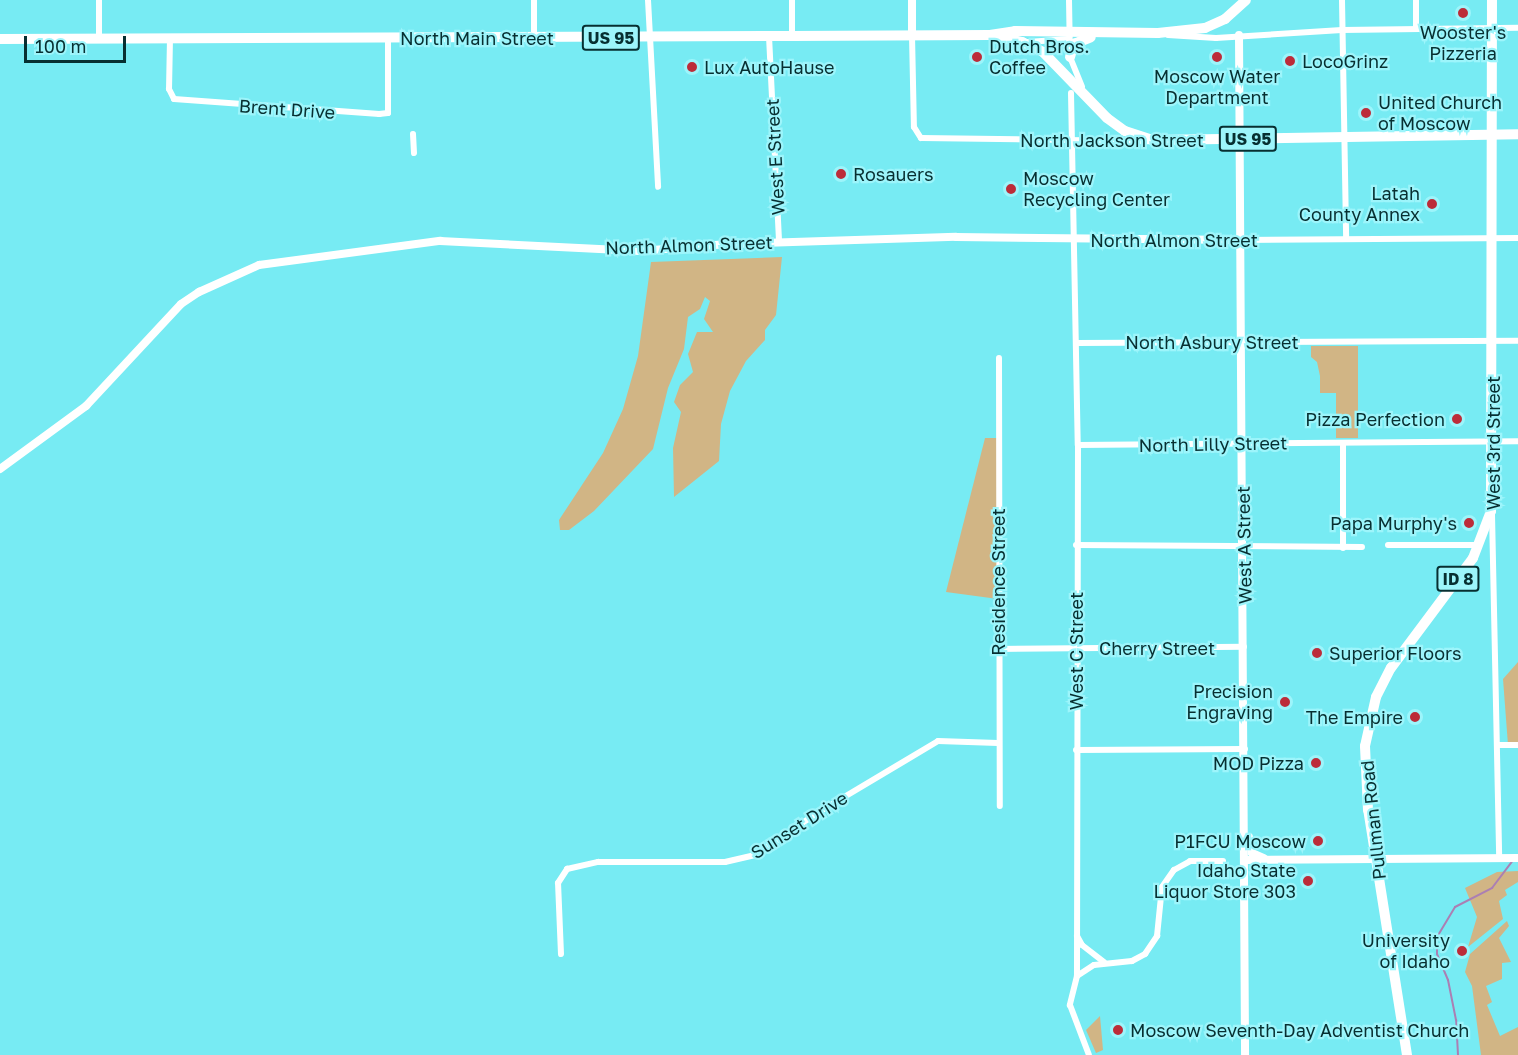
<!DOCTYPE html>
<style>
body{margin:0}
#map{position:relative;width:1518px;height:1055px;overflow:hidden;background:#77ebf3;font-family:"Golos Text",sans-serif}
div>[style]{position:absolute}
.green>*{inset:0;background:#d1b585}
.stream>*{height:2px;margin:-1px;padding:0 1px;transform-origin:1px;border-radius:1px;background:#ab7fb3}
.minor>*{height:6px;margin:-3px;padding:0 3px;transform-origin:3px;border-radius:3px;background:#fff}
.tertiary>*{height:8px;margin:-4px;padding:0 4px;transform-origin:4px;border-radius:4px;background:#fff}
.primary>*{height:10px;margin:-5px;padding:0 5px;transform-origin:5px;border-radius:5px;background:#fff}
.trunk>*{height:10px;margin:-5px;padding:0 5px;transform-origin:5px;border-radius:5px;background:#fff}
.dots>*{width:16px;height:16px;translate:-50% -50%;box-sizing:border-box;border:3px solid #9df5fb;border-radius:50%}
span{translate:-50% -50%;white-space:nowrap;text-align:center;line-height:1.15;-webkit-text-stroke:4.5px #9df5fb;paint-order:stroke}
.shield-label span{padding:2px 4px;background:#9df5fb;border:2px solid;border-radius:4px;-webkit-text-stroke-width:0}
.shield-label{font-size:16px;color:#072f31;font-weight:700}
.poi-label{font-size:18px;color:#072f31}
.left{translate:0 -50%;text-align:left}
.right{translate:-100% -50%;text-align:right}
.street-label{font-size:18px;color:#072f31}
.scale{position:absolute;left:24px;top:36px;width:102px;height:27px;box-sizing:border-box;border:3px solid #072f31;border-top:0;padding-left:8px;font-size:18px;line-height:21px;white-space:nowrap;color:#072f31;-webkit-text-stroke:4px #9df5fb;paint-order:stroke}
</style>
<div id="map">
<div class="green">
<i style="clip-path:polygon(782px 257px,776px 315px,765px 330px,765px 340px,746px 361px,730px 391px,721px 424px,719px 461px,674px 497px,673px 448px,681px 412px,674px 402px,680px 385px,693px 372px,688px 354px,697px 332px,713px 332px,704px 319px,710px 301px,705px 297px,700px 309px,688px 317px,684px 349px,668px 388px,653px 449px,594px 511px,569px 530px,560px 530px,559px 520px,603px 453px,623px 409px,638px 356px,651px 262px)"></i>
<i style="clip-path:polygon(1311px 346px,1358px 346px,1358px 438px,1336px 438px,1336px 393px,1320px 393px,1320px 376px,1317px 362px,1311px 357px)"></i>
<i style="clip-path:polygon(985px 438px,999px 438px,998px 599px,946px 592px)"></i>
<i style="clip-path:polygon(1518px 662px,1518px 745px,1508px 745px,1503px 679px)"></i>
<i style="clip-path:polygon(1518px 871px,1518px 882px,1505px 890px,1507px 895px,1499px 901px,1503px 919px,1468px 947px,1477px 917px,1465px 888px,1497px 872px)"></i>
<i style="clip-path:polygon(1507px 921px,1509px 926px,1499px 938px,1511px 962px,1502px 963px,1502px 979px,1486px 986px,1492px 1002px,1487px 1005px,1500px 1036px,1518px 1027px,1518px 1055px,1481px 1055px,1472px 986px,1465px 972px,1470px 954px)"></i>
<i style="clip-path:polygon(1100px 1016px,1103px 1050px,1096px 1053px,1086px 1030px)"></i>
</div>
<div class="stream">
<i style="left:1458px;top:1055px;width:35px;rotate:-93deg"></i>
<i style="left:1456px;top:1020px;width:41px;rotate:-101.3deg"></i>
<i style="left:1448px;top:980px;width:28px;rotate:-113deg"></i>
<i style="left:1437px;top:954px;width:17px;rotate:-90deg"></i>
<i style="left:1437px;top:937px;width:35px;rotate:-59deg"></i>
<i style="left:1455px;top:907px;width:42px;rotate:-27.2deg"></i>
<i style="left:1492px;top:888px;width:35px;rotate:-53deg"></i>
</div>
<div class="minor">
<i style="left:99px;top:0;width:37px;rotate:90deg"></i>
<i style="left:534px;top:0;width:38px;rotate:90deg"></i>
<i style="left:648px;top:0;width:187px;rotate:86.9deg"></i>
<i style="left:792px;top:0;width:36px;rotate:90deg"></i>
<i style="left:1069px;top:0;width:57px;rotate:89deg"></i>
<i style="left:1070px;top:57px;width:32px;rotate:68deg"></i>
<i style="left:1342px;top:0;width:239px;rotate:89deg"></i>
<i style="left:1416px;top:0;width:29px;rotate:90deg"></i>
<i style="left:912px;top:35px;width:92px;rotate:88.8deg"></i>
<i style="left:914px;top:127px;width:13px;rotate:58deg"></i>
<i style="left:921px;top:138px;width:229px;rotate:0.8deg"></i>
<i style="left:1168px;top:35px;width:48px;rotate:3.6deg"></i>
<i style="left:1216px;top:38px;width:126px;rotate:-3.6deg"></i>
<i style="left:1342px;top:30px;width:176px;rotate:-0.7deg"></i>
<i style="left:769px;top:36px;width:206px;rotate:87.2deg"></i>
<i style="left:170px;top:38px;width:51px;rotate:91.1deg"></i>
<i style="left:169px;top:89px;width:11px;rotate:63deg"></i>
<i style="left:174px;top:99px;width:206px;rotate:4.2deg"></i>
<i style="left:379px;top:114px;width:9px;rotate:-6deg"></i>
<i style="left:388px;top:113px;width:75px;rotate:-90deg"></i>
<i style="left:1028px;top:42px;width:41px;rotate:-4.2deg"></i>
<i style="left:1071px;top:93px;width:352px;rotate:88.9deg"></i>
<i style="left:1078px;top:445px;width:531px;rotate:90.11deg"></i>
<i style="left:1077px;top:976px;width:30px;rotate:104deg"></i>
<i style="left:1070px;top:1005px;width:53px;rotate:69.2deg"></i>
<i style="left:413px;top:134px;width:19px;rotate:87deg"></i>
<i style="left:1240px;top:240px;width:278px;rotate:-0.4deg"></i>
<i style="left:1076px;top:343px;width:442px;rotate:-0.3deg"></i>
<i style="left:999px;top:358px;width:448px;rotate:89.9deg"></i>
<i style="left:1343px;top:443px;width:105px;rotate:90deg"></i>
<i style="left:1078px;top:445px;width:440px;rotate:-0.5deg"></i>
<i style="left:1492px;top:514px;width:344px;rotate:88.8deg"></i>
<i style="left:1076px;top:545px;width:286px;rotate:0.4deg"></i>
<i style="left:1388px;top:545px;width:91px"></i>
<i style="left:997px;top:649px;width:247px;rotate:-0.5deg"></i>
<i style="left:1497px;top:745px;width:21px"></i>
<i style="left:1076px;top:750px;width:169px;rotate:-0.3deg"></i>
<i style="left:1077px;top:936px;width:10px;rotate:61deg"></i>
<i style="left:1082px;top:945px;width:28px;rotate:38deg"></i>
<i style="left:561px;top:954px;width:71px;rotate:-92.4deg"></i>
<i style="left:558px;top:883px;width:17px;rotate:-57deg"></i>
<i style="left:567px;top:869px;width:32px;rotate:-13deg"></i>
<i style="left:598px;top:862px;width:127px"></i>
<i style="left:725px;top:862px;width:31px;rotate:-13deg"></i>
<i style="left:755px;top:855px;width:71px;rotate:-34.1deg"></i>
<i style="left:814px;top:815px;width:144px;rotate:-30.8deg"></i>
<i style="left:938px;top:741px;width:60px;rotate:1.9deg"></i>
<i style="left:1077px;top:976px;width:20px;rotate:-33deg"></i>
<i style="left:1094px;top:965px;width:38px;rotate:-6deg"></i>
<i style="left:1132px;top:961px;width:15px;rotate:-28deg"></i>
<i style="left:1145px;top:954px;width:22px;rotate:-56deg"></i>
<i style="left:1157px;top:936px;width:49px;rotate:-84.2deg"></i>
<i style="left:1162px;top:887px;width:21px;rotate:-55deg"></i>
<i style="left:1174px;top:870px;width:18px;rotate:-29deg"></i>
<i style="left:1190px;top:861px;width:33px"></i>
</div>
<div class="tertiary">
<i style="left:912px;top:0;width:35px;rotate:90deg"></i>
<i style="left:1239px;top:35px;width:1020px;rotate:89.66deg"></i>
<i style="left:0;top:469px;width:107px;rotate:-36.2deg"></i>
<i style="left:86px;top:406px;width:139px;rotate:-47deg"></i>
<i style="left:181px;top:304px;width:22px;rotate:-34deg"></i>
<i style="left:199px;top:292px;width:66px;rotate:-24.2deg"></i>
<i style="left:259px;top:265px;width:183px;rotate:-7.6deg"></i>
<i style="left:440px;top:241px;width:200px;rotate:2.9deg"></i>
<i style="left:640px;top:251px;width:88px;rotate:-4.5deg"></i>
<i style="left:728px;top:244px;width:228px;rotate:-1.8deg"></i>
<i style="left:956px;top:237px;width:284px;rotate:0.6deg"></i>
<i style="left:1249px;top:837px;width:16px;rotate:79deg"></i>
<i style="left:1252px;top:853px;width:13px;rotate:23deg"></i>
<i style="left:1245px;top:860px;width:273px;rotate:-0.4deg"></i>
</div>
<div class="primary">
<i style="left:1407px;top:1055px;width:248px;rotate:-99deg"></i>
<i style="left:1368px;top:810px;width:64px;rotate:-92.7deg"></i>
<i style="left:1365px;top:746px;width:50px;rotate:-77.3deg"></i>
<i style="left:1376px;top:697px;width:33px;rotate:-63deg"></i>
<i style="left:1391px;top:668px;width:137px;rotate:-53.3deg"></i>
<i style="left:1473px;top:558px;width:50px;rotate:-69deg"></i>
<i style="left:1491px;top:511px;width:511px;rotate:-89.89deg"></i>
</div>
<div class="trunk">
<i style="left:994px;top:36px;width:29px;rotate:12deg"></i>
<i style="left:1022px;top:42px;width:23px;rotate:25deg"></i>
<i style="left:1043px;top:52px;width:92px;rotate:45.9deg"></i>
<i style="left:1107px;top:118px;width:22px;rotate:36deg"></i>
<i style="left:1125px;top:131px;width:29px;rotate:18deg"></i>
<i style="left:1153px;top:140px;width:365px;rotate:-0.9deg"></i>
<i style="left:0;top:39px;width:792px;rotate:-0.22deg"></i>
<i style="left:792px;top:36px;width:198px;rotate:-0.3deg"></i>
<i style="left:990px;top:35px;width:25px;rotate:-9deg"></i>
<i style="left:1015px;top:31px;width:143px;rotate:0.8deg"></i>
<i style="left:1158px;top:33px;width:47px;rotate:-6.1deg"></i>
<i style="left:1205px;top:28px;width:22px;rotate:-24deg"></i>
<i style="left:1225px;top:19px;width:28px;rotate:-42deg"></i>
<i style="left:1070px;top:57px;width:14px;rotate:-73deg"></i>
<i style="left:1074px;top:44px;width:18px;rotate:-22deg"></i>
</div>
<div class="dots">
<i style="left:1463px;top:13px;background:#bc2c39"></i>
<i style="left:977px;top:57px;background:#bc2c39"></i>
<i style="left:1217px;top:57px;background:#bc2c39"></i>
<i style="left:1290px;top:61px;background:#bc2c39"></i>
<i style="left:692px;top:67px;background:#bc2c39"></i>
<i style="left:1366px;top:113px;background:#bc2c39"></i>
<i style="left:841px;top:174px;background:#bc2c39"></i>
<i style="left:1011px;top:189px;background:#bc2c39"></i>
<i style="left:1432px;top:204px;background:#bc2c39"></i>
<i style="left:1457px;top:419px;background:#bc2c39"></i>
<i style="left:1469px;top:523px;background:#bc2c39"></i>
<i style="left:1317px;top:653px;background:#bc2c39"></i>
<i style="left:1285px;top:702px;background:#bc2c39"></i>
<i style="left:1415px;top:717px;background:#bc2c39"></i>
<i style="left:1316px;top:763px;background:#bc2c39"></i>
<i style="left:1318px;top:841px;background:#bc2c39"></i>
<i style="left:1308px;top:881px;background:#bc2c39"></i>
<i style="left:1462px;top:951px;background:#bc2c39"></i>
<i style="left:1118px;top:1030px;background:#bc2c39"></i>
</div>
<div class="shield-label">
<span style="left:611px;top:38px">US 95</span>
<span style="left:1248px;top:139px">US 95</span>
<span style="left:1458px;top:579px">ID 8</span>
</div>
<div class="poi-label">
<span style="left:1463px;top:43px">Wooster's<br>Pizzeria</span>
<span class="left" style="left:989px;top:57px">Dutch Bros.<br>Coffee</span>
<span class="left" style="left:1302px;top:61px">LocoGrinz</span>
<span class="left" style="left:704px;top:67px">Lux AutoHause</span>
<span style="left:1217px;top:87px">Moscow Water<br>Department</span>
<span class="left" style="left:1378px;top:113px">United Church<br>of Moscow</span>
<span class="left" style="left:853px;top:174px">Rosauers</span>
<span class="left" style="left:1023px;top:189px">Moscow<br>Recycling Center</span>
<span class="right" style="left:1420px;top:204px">Latah<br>County Annex</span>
<span class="right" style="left:1445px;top:419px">Pizza Perfection</span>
<span class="right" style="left:1457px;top:523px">Papa Murphy's</span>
<span class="left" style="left:1329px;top:653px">Superior Floors</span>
<span class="right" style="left:1273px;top:702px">Precision<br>Engraving</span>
<span class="right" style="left:1403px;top:717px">The Empire</span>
<span class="right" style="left:1304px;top:763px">MOD Pizza</span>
<span class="right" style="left:1306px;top:841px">P1FCU Moscow</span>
<span class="right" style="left:1296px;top:881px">Idaho State<br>Liquor Store 303</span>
<span class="right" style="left:1450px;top:951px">University<br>of Idaho</span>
<span class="left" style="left:1130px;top:1030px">Moscow Seventh-Day Adventist Church</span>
</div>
<div class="street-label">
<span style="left:477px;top:38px">North Main Street</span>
<span style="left:287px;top:109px;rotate:4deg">Brent Drive</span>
<span style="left:1112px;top:140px">North Jackson Street</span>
<span style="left:775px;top:157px;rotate:-93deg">West E Street</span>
<span style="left:1174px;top:240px">North Almon Street</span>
<span style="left:689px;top:245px;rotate:-2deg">North Almon Street</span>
<span style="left:1212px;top:342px">North Asbury Street</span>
<span style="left:1493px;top:443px;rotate:-90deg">West 3rd Street</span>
<span style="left:1213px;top:444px;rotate:-1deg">North Lilly Street</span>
<span style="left:1244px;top:545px;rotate:-91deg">West A Street</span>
<span style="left:998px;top:582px;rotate:-90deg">Residence Street</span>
<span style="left:1157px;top:648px">Cherry Street</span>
<span style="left:1076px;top:651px;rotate:-90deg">West C Street</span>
<span style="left:1373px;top:820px;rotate:-96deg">Pullman Road</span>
<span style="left:799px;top:825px;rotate:-32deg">Sunset Drive</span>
</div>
<div class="scale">100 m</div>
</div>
